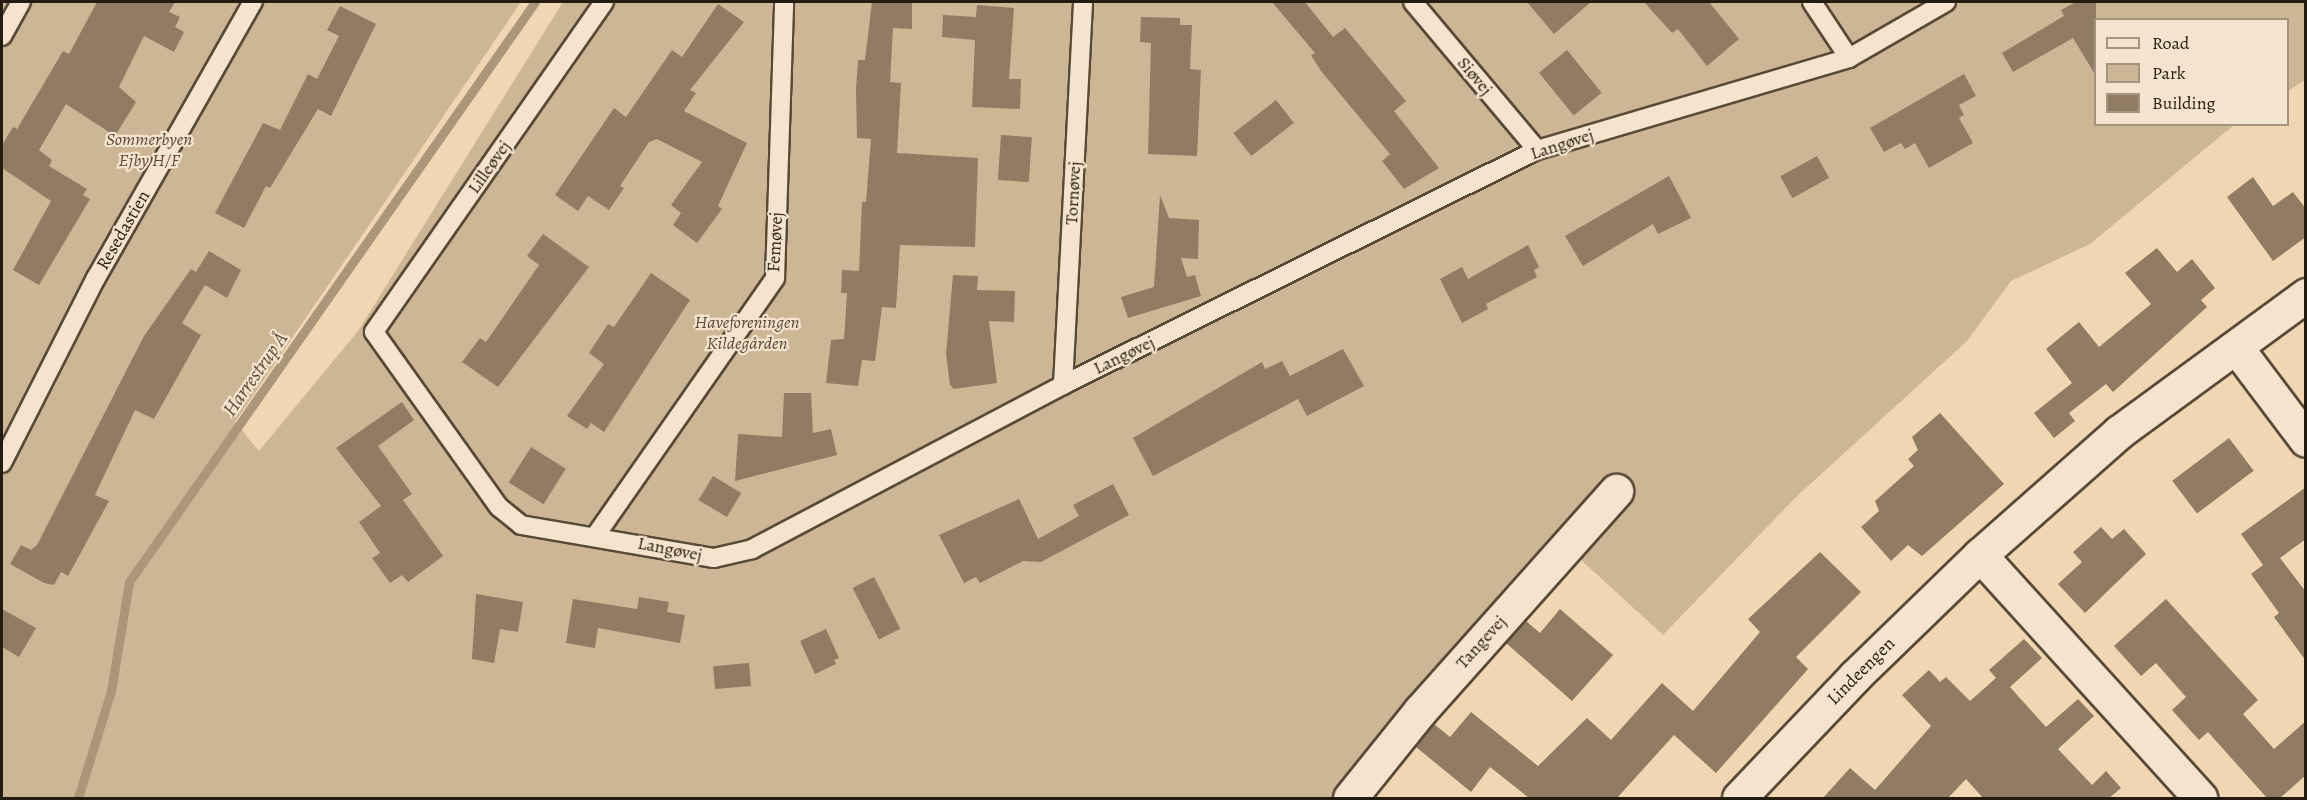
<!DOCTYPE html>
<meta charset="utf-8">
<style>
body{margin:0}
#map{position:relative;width:2307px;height:800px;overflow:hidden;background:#f0d6b2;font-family:Alegreya,serif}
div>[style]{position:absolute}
.green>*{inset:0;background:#cdb696}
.stream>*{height:9px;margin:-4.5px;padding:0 4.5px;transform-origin:4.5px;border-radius:4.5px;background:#ab967a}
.building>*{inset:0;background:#8f7c63;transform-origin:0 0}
.roads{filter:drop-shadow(2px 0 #584a37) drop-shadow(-2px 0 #584a37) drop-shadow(0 2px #584a37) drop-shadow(0 -2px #584a37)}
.lane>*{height:18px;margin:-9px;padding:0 9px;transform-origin:9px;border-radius:9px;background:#f5e4cd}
.street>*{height:33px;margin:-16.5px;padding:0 16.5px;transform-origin:16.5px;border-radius:16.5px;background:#f5e4cd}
span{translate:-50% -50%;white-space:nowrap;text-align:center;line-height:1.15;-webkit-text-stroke:4.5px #f5e4cd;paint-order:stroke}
.street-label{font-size:18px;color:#251b0e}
.park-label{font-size:18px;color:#574a37;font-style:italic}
.water-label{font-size:20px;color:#5b4c39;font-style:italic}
.frame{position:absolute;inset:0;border:3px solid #251b0e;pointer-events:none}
.legend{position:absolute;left:2094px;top:18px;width:195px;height:108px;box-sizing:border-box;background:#f5e4cd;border:2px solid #a29481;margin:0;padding:8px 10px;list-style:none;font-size:18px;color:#251b0e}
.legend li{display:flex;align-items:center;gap:12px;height:30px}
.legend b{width:30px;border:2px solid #a29481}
</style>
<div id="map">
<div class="green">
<i style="clip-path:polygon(2px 2px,521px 2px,235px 422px,259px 451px,358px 331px,563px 2px,2305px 2px,2305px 80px,2288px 91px,2288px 20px,2096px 20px,2096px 124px,2234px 125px,2090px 244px,2011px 281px,1967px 341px,1795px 498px,1663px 635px,1556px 537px,1337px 798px,2px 798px)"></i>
</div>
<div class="stream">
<i style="left:78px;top:798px;width:112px;rotate:-72.9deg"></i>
<i style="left:111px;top:691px;width:110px;rotate:-80.6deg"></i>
<i style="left:129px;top:582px;width:708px;rotate:-55.01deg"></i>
</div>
<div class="building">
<i style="clip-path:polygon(97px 2px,175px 2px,169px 12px,180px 17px,175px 27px,184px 32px,174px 52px,144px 36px,119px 87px,136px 102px,115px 136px,66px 104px,39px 150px,52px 160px,49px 166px,87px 189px,83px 195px,90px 199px,39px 285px,13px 270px,51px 201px,2px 168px,2px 145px,13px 127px,17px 129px,63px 51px,69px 54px)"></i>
<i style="clip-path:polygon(872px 2px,912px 2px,912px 29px,893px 28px,890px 82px,901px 83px,897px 153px,978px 158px,975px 247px,900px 245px,896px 308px,882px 307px,875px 361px,862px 360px,858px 386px,826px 383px,831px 340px,844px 339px,847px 293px,841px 293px,842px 270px,859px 271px,862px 202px,866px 202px,871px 139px,857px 138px,856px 89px,858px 60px,865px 60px)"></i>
<i style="clip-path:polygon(1272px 2px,1305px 2px,1333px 37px,1345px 28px,1406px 101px,1394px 111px,1439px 168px,1404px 189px,1382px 161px,1390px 154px,1321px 71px,1311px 55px,1315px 53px)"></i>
<i style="clip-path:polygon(1527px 2px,1591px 2px,1554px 34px)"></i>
<i style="clip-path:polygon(1644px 2px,1709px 2px,1739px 39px,1707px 66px,1678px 29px,1672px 33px)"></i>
<i style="clip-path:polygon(2076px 2px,2096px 2px,2096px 76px,2073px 38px,2013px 72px,2002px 53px,2064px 16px,2061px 10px)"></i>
<i style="clip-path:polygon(718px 4px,744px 22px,690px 90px,696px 93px,684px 111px,747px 143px,718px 206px,722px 209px,697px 243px,673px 225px,681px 213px,671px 205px,702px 162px,657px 139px,649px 142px,620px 186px,624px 188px,609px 210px,588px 196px,578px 211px,555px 195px,614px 108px,626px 117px,672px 50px,682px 57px)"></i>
<i style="clip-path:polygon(977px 5px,1014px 8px,1009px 79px,1021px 79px,1020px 109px,972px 107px,975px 40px,942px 37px,943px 15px,976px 17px)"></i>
<i style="clip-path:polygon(340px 6px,376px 24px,331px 116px,318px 109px,270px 188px,266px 186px,244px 228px,215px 213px,263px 123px,280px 130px,308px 74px,317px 79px,339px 36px,327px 30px)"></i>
<i style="clip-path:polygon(1141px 17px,1180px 18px,1180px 25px,1192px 25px,1190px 69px,1201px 70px,1197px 156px,1148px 154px,1151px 43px,1140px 42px)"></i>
<i style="left:1567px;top:50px;width:55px;height:36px;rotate:51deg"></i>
<i style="clip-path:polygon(1964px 74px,1976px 96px,1959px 105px,1964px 115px,1959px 118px,1973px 143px,1929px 168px,1915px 143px,1905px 149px,1901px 143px,1884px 152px,1870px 128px)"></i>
<i style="left:1276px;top:100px;width:29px;height:54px;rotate:52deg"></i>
<i style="left:1001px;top:135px;width:31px;height:45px;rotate:4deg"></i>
<i style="left:1817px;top:156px;width:25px;height:42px;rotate:61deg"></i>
<i style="clip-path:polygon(1669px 176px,1691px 218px,1658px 234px,1653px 224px,1583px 266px,1565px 236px)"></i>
<i style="clip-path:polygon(2253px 177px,2273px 206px,2293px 192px,2306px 209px,2306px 237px,2273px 261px,2227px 197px)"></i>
<i style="clip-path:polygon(1160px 195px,1169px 218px,1199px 220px,1198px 259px,1181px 258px,1187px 277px,1195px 275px,1201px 296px,1128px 318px,1121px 297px,1154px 287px)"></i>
<i style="clip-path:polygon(543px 234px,589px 267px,498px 387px,462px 362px,480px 338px,486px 342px,539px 265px,527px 256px)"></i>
<i style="clip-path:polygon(1528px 245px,1539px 267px,1534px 270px,1537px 277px,1486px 304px,1488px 309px,1462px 323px,1440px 279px,1462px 267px,1468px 279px)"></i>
<i style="clip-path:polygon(2157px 248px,2177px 272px,2192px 259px,2215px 288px,2201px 300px,2207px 307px,2113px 392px,2106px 384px,2069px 413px,2075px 421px,2054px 438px,2034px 413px,2072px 383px,2046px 349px,2079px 322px,2099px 347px,2151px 304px,2125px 273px)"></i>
<i style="clip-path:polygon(209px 251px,241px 270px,227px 298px,205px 285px,182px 323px,201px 335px,154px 419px,135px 410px,95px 495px,109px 501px,68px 576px,61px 572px,54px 585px,44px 583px,10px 564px,21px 545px,31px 550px,37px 545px,144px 336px,191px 269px,196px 272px)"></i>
<i style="clip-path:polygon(651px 273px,690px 300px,604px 432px,591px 423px,587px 429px,567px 416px,604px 364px,589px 353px,608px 324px,614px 327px)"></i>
<i style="clip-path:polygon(953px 275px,978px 276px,977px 290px,1015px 291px,1014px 322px,989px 321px,997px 383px,954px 389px,950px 385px,946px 354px)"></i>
<i style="clip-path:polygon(1343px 349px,1364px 386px,1307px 416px,1298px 399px,1153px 476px,1133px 438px,1262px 362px,1265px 369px,1282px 361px,1290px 376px)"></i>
<i style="clip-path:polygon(784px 393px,811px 393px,813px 433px,831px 429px,837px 455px,735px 481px,738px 434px,782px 437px)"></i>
<i style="clip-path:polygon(402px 402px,414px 420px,378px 446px,412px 494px,403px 500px,443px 556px,408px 582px,402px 575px,390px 583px,372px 558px,380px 553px,359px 522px,381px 506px,336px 448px)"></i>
<i style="clip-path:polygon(1940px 413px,2004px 484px,1922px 556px,1908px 545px,1891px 561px,1861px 527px,1879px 511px,1875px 501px,1914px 466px,1908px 459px,1918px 450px,1912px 437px)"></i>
<i style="left:2229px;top:438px;width:41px;height:71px;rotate:53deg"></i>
<i style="left:531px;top:447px;width:41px;height:42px;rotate:32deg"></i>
<i style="left:713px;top:476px;width:33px;height:28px;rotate:31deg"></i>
<i style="clip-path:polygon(1113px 484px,1129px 515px,1041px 562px,1023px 561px,980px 583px,976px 577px,964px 583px,939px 535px,1019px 499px,1038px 539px,1079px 516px,1073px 505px)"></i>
<i style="clip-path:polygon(2306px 487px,2306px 539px,2280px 558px,2306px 592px,2306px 661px,2274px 617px,2279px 613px,2251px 574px,2263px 565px,2241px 534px)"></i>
<i style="clip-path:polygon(2101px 527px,2112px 539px,2124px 529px,2146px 554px,2085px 613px,2058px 584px,2082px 562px,2073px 552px)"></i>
<i style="clip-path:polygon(1820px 552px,1861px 592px,1796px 657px,1808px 669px,1716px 773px,1674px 735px,1617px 798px,1529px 798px,1490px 767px,1471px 792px,1416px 747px,1434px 724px,1450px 737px,1471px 712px,1538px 766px,1587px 718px,1611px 740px,1662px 683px,1693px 711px,1760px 632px,1748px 619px)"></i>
<i style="left:874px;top:577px;width:58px;height:24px;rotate:63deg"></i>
<i style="clip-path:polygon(476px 594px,523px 602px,518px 632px,500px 629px,494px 663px,472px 659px)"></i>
<i style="clip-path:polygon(639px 597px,669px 602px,667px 612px,685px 615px,680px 643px,598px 628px,595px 648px,566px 643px,573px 599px,637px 609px)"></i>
<i style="clip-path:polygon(2166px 599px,2258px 700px,2243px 714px,2274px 749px,2306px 721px,2306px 775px,2280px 798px,2267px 798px,2208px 732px,2199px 740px,2172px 710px,2186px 697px,2156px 663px,2141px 676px,2114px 646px)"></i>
<i style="clip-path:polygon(2px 609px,36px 628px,19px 657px,2px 647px)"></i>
<i style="clip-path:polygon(1560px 609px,1613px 655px,1572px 701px,1506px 643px,1526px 621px,1540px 633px)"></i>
<i style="clip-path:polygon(826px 629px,839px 658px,834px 660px,836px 664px,815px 674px,800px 641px)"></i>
<i style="clip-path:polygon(2024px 639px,2042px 658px,2010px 687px,2046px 727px,2078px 699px,2094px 716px,2058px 749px,2092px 785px,2106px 771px,2121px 788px,2109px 798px,1983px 798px,1966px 779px,1948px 798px,1823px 798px,1850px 768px,1875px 790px,1931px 726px,1902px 695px,1929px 670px,1940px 682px,1946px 677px,1970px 701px,1996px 678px,1989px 670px)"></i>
<i style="left:749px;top:663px;width:23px;height:36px;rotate:85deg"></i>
</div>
<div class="roads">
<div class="lane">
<i style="left:604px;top:2px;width:402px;rotate:124.9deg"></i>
<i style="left:374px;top:332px;width:215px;rotate:54.5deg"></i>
<i style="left:499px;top:507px;width:28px;rotate:39deg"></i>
<i style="left:521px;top:525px;width:196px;rotate:9.7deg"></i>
<i style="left:714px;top:558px;width:39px;rotate:-13deg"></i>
<i style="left:752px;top:549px;width:352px;rotate:-27.8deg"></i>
<i style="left:1063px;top:385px;width:529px;rotate:-26.37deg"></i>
<i style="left:1537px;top:150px;width:325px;rotate:-16.4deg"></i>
<i style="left:1849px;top:58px;width:112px;rotate:-30deg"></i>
<i style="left:1413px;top:2px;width:193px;rotate:50deg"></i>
<i style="left:1812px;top:2px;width:67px;rotate:56.5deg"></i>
<i style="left:2px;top:36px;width:39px;rotate:-61deg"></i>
<i style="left:1063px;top:385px;width:384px;rotate:-87deg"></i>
<i style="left:2px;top:463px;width:208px;rotate:-63.1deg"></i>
<i style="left:96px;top:278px;width:318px;rotate:-60.4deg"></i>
<i style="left:596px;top:535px;width:313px;rotate:-55.1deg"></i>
<i style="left:775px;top:278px;width:276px;rotate:-88.1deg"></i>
</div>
<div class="street">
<i style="left:2236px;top:347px;width:116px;rotate:53deg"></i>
<i style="left:1980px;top:555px;width:328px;rotate:47.8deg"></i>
<i style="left:1350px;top:798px;width:112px;rotate:-51.2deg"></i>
<i style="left:1420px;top:711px;width:295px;rotate:-48.3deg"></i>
<i style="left:1739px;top:798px;width:168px;rotate:-46.4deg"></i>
<i style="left:1855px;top:676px;width:174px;rotate:-44.1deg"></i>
<i style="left:1980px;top:555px;width:186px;rotate:-41.5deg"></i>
<i style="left:2119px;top:432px;width:232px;rotate:-36.2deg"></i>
</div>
</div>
<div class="street-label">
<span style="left:1475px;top:76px;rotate:50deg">Siøvej</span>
<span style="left:1562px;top:144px;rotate:-18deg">Langøvej</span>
<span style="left:489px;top:167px;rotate:-55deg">Lilleøvej</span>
<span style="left:1073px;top:193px;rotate:-87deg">Tornøvej</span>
<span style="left:123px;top:230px;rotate:-60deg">Resedastien</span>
<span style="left:775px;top:242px;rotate:-87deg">Femøvej</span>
<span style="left:1124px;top:355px;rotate:-26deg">Langøvej</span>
<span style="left:670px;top:549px;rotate:11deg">Langøvej</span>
<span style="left:1481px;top:642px;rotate:-48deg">Tangevej</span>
<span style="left:1861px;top:671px;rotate:-45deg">Lindeengen</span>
</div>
<div class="park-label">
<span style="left:149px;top:150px">Sommerbyen<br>Ejby H/F</span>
<span style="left:747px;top:333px">Haveforeningen<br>Kildegården</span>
</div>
<div class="water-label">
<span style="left:255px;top:374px;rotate:-55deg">Harrestrup Å</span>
</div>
<div class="frame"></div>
<ul class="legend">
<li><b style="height:8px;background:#f5e4cd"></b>Road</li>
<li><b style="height:16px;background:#cdb696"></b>Park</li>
<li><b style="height:16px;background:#8f7c63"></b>Building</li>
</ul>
</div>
